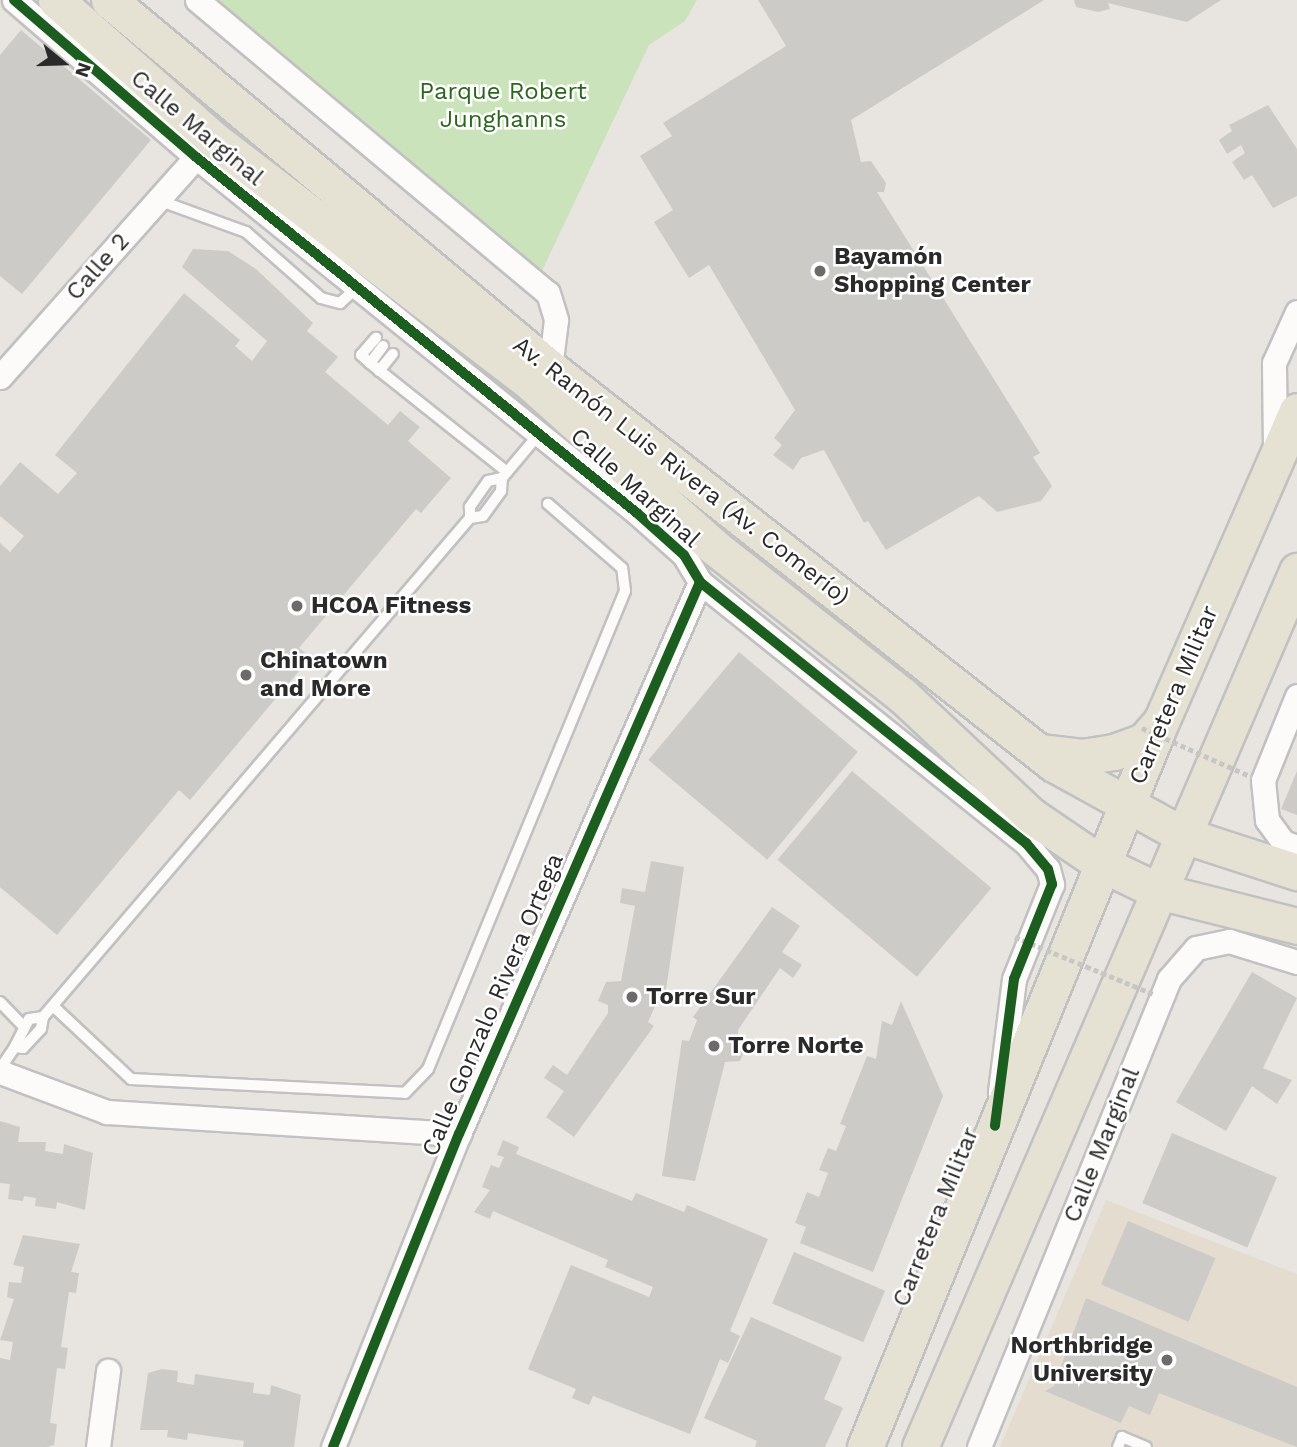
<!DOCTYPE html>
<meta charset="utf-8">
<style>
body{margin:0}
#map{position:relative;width:1297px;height:1447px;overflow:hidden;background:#e8e5e0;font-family:"Work Sans",sans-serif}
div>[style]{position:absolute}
.education>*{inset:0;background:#e3dccf}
.green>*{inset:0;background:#cbe3ba}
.building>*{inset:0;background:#cdcbc7;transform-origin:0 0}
.roads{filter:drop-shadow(2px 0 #c2c1c1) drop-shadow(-2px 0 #c2c1c1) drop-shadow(0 2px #c2c1c1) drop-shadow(0 -2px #c2c1c1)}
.service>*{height:10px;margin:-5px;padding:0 5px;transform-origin:5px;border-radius:5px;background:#fcfbfa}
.minor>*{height:23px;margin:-11.5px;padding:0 11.5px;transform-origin:11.5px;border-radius:11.5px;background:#fcfbfa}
.primary>*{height:35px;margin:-17.5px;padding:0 17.5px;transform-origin:17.5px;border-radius:17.5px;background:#e5e2d4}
.path-bridge>*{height:4.5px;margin-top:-2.25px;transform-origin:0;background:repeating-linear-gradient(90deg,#c6c6c5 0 5px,transparent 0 8.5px)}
.cycleway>*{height:10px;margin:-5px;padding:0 5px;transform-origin:5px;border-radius:5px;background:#1b5e20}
.dots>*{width:19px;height:19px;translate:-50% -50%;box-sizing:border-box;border:4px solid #fff;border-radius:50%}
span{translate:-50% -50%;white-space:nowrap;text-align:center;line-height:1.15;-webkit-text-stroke:5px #fff;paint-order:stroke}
.park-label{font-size:24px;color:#2c651d}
.street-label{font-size:24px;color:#2a2a2a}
.poi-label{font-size:24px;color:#2a2a2a;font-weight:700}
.left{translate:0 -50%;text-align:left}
.right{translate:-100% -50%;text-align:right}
.north{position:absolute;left:28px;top:28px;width:70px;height:70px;-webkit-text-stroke:5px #fff;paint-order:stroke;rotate:109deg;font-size:19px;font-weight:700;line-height:28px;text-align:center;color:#2a2a2a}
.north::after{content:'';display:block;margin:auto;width:24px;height:32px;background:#2a2a2a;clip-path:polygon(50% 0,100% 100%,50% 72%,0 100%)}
</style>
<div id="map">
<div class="education">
<i style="clip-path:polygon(1106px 1200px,1297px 1274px,1297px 1447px,1000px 1447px)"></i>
</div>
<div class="green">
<i style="clip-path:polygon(216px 0,697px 0,685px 21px,649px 45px,539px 277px)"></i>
</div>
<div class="building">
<i style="clip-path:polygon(758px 0,1044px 0,851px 120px,861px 162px,871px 161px,886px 183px,884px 192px,877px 192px,1040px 453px,1033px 457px,1052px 486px,1041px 501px,997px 512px,979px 496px,886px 550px,868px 521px,864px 523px,824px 450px,801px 458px,793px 470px,773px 455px,782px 445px,774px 438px,795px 410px,709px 265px,689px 278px,654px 222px,673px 210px,640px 156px,672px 136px,663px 123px,786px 46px)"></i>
<i style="clip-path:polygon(1074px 0,1221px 0,1187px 22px,1108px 3px,1110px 9px,1098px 12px,1076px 7px)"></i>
<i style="clip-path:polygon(21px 30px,151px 140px,22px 294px,0 276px,0 55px)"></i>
<i style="clip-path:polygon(1268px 105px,1297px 149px,1297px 196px,1273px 208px,1252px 175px,1244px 180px,1232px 162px,1245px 153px,1241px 145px,1227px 154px,1219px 140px,1232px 131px,1229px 125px)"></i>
<i style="clip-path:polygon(193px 249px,228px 251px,256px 269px,313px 323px,307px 331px,338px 357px,325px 372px,388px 425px,400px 411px,420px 427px,408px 441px,451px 478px,421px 513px,416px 509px,299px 648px,311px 657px,190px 800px,179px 790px,57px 935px,0 887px,0 543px,10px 552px,24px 536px,0 516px,0 486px,20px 462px,58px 494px,77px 473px,55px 455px,184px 293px,240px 340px,235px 346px,252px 361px,267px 341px,182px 267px)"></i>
<i style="left:739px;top:652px;width:155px;height:141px;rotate:40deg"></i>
<i style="left:852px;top:771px;width:182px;height:116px;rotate:40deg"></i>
<i style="clip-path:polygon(1297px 771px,1297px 815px,1281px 809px)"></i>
<i style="clip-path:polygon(651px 861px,684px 867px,664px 1003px,657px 1002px,648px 1022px,654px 1026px,574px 1137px,546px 1117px,564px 1091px,544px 1078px,553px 1065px,567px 1075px,608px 1013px,608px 1005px,598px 1001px,606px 982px,621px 981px,635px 906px,620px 903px,622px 888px,645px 892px)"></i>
<i style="clip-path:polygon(772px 907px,800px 926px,782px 952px,802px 965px,793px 978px,780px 968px,738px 1030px,738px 1038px,748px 1042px,740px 1061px,725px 1062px,695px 1181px,662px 1176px,682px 1040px,689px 1041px,697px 1020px,693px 1017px)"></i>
<i style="clip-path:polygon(1252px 972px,1297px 998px,1263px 1068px,1292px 1080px,1277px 1104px,1252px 1086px,1226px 1131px,1176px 1102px)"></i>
<i style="clip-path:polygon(901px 1001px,943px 1096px,873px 1272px,800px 1243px,806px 1227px,795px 1223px,807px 1192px,819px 1197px,828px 1173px,819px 1170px,828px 1148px,836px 1151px,846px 1126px,840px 1124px,867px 1056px,876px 1059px,882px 1021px,892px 1025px)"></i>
<i style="clip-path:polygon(0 1121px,20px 1127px,18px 1142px,46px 1142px,45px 1151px,63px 1154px,64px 1144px,93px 1153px,85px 1210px,57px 1202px,56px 1209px,35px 1206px,36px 1198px,24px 1196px,23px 1201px,8px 1199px,10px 1184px,0 1183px)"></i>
<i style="left:1172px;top:1133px;width:114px;height:76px;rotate:23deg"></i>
<i style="clip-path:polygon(503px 1140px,519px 1147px,516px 1154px,632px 1201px,636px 1193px,684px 1212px,687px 1205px,768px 1239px,730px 1331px,740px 1336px,728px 1363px,720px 1359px,690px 1434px,593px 1396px,589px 1405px,572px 1398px,576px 1389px,528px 1369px,571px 1265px,649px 1297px,653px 1287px,605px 1267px,608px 1260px,493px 1211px,490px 1219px,474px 1212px,490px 1190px,482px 1187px,491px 1165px,499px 1168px,504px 1157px,497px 1155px)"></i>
<i style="left:1128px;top:1221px;width:95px;height:69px;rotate:23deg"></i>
<i style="clip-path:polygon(23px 1235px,80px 1244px,71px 1272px,79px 1273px,76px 1293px,69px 1292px,61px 1347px,68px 1348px,65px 1369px,57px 1368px,50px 1423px,57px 1424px,54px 1445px,47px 1447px,0 1447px,0 1358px,10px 1360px,13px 1342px,0 1340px,14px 1299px,7px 1297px,9px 1282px,21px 1283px,24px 1267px,13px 1265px)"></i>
<i style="left:794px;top:1252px;width:99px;height:56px;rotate:23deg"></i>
<i style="clip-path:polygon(1086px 1298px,1297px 1387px,1297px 1447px,1159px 1393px,1150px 1415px,1129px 1406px,1121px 1423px,1045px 1391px,1054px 1386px)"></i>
<i style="clip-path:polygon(751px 1317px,842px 1357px,824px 1399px,843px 1408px,825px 1447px,755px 1447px,757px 1441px,704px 1418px)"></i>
<i style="clip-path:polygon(162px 1369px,178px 1371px,177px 1382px,194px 1385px,195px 1374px,254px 1383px,253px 1393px,270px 1395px,271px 1385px,301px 1395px,294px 1447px,243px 1447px,244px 1441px,188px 1433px,187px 1440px,167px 1437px,168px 1430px,140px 1430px,148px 1373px)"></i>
</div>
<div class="roads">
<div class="service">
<i style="left:158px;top:200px;width:94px;rotate:20deg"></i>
<i style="left:246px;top:232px;width:100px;rotate:41.3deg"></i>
<i style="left:321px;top:298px;width:20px;rotate:15deg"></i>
<i style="left:340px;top:303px;width:24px;rotate:-42deg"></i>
<i style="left:383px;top:346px;width:21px;rotate:127deg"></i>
<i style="left:370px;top:363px;width:175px;rotate:38.5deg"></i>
<i style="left:370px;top:363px;width:12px;rotate:-138deg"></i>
<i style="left:361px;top:355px;width:23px;rotate:-49deg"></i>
<i style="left:379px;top:371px;width:22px;rotate:-51deg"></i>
<i style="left:502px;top:478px;width:14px;rotate:168deg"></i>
<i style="left:488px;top:481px;width:32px;rotate:125deg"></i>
<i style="left:470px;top:507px;width:11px;rotate:90deg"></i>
<i style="left:470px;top:518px;width:13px;rotate:-9deg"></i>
<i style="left:483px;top:516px;width:31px;rotate:-54deg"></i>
<i style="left:501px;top:491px;width:13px;rotate:-86deg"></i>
<i style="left:502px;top:478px;width:57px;rotate:-49.9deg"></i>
<i style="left:0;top:1002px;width:33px;rotate:46deg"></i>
<i style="left:53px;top:1006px;width:107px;rotate:43.1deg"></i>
<i style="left:131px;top:1079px;width:274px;rotate:2.9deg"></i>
<i style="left:405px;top:1093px;width:33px;rotate:-46deg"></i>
<i style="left:428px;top:1069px;width:517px;rotate:-67.6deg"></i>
<i style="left:625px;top:591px;width:23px;rotate:-97deg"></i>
<i style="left:622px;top:568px;width:98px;rotate:-139.1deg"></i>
<i style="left:43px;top:1017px;width:14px;rotate:172deg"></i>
<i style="left:29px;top:1019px;width:31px;rotate:117deg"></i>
<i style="left:15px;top:1047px;width:8px;rotate:7deg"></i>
<i style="left:23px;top:1048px;width:26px;rotate:-47deg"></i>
<i style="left:41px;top:1029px;width:12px;rotate:-81deg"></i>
<i style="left:43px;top:1017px;width:657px;rotate:-49.45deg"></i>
<i style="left:0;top:1069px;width:27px;rotate:-56deg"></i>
<i style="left:1118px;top:1447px;width:11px;rotate:-68deg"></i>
<i style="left:1122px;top:1437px;width:26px;rotate:23deg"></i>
</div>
<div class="minor">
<i style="left:14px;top:0;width:240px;rotate:40.8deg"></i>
<i style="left:196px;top:157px;width:567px;rotate:38.91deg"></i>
<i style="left:637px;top:513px;width:63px;rotate:41.8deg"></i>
<i style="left:684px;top:555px;width:31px;rotate:59deg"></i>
<i style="left:700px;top:582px;width:418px;rotate:38.7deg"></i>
<i style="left:1026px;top:843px;width:34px;rotate:50deg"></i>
<i style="left:1048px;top:869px;width:16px;rotate:75deg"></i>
<i style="left:1052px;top:884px;width:102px;rotate:111.8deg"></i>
<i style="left:1014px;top:979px;width:114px;rotate:97.1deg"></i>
<i style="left:197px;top:0;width:457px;rotate:39.9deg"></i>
<i style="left:548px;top:293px;width:28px;rotate:73deg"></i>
<i style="left:556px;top:320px;width:48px;rotate:97.1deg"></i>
<i style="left:0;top:377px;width:295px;rotate:-48.3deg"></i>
<i style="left:1275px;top:447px;width:84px;rotate:-90.7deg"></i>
<i style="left:1274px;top:363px;width:56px;rotate:-65.7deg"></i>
<i style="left:1297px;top:696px;width:91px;rotate:112deg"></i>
<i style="left:1263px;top:780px;width:40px;rotate:84.3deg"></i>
<i style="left:1267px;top:820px;width:27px;rotate:54deg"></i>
<i style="left:1283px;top:842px;width:15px;rotate:20deg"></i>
<i style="left:0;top:1072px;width:114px;rotate:20.5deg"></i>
<i style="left:107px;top:1112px;width:353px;rotate:3.6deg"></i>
<i style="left:98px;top:1447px;width:77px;rotate:-82.5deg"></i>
<i style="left:333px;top:1447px;width:337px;rotate:-68.1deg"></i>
<i style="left:459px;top:1134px;width:602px;rotate:-66.41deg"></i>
<i style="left:979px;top:1447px;width:505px;rotate:-67.9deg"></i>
<i style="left:1169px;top:979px;width:41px;rotate:-48.9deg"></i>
<i style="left:1196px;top:948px;width:34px;rotate:-12deg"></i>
<i style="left:1229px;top:941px;width:71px;rotate:17.2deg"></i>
</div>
<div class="primary">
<i style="left:56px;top:0;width:210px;rotate:41.5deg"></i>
<i style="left:213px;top:139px;width:402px;rotate:37.5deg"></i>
<i style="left:532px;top:384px;width:243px;rotate:41.8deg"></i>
<i style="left:713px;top:546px;width:242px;rotate:38.3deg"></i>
<i style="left:903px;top:696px;width:174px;rotate:43.1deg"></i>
<i style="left:1030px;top:815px;width:87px;rotate:34.2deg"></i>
<i style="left:1102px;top:864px;width:62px;rotate:25.7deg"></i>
<i style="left:1158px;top:891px;width:143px;rotate:14.1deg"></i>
<i style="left:109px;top:0;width:574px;rotate:39.84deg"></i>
<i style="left:550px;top:368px;width:641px;rotate:38.16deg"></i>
<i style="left:1054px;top:764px;width:147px;rotate:28.8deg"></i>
<i style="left:1183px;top:835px;width:120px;rotate:18deg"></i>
<i style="left:1040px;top:752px;width:42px;rotate:6.8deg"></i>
<i style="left:1082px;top:757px;width:32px;rotate:-9deg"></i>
<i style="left:1114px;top:752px;width:32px;rotate:-20deg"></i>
<i style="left:1144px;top:741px;width:23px;rotate:-49deg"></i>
<i style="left:865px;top:1447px;width:773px;rotate:-67.81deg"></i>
<i style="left:1157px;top:731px;width:349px;rotate:-66.4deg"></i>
<i style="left:920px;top:1447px;width:954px;rotate:-66.71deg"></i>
</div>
</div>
<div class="path-bridge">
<i style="left:1142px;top:728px;width:120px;rotate:24deg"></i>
<i style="left:1015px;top:937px;width:149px;rotate:22.4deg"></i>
</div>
<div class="cycleway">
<i style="left:14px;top:0;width:240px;rotate:40.8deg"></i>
<i style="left:196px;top:157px;width:567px;rotate:38.91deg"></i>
<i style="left:637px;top:513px;width:63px;rotate:41.8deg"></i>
<i style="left:684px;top:555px;width:31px;rotate:59deg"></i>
<i style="left:700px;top:582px;width:418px;rotate:38.7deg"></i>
<i style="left:1026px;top:843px;width:34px;rotate:50deg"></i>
<i style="left:1048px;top:869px;width:16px;rotate:75deg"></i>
<i style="left:1052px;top:884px;width:102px;rotate:111.8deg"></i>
<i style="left:1014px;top:979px;width:148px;rotate:97.4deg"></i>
<i style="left:333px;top:1447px;width:337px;rotate:-68.1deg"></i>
<i style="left:459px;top:1134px;width:602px;rotate:-66.41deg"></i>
</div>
<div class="dots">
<i style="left:820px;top:271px;background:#6c6b6a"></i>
<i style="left:297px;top:606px;background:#6c6b6a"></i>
<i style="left:246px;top:675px;background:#6c6b6a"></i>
<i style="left:632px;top:997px;background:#6c6b6a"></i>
<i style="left:714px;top:1046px;background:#6c6b6a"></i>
<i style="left:1167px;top:1360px;background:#6c6b6a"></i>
</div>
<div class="park-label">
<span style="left:503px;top:106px">Parque Robert<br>Junghanns</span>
</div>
<div class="street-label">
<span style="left:197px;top:128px;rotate:40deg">Calle Marginal</span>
<span style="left:98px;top:267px;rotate:-48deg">Calle 2</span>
<span style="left:681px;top:471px;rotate:38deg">Av. Ramón Luis Rivera (Av. Comerío)</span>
<span style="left:635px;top:488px;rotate:42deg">Calle Marginal</span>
<span style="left:1174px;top:695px;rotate:-67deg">Carretera Militar</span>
<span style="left:493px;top:1005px;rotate:-67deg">Calle Gonzalo Rivera Ortega</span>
<span style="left:1102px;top:1145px;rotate:-68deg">Calle Marginal</span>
<span style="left:936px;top:1217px;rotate:-68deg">Carretera Militar</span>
</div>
<div class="poi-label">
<span class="left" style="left:834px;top:271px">Bayamón<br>Shopping Center</span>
<span class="left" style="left:311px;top:606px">HCOA Fitness</span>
<span class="left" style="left:260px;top:675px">Chinatown<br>and More</span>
<span class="left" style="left:646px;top:997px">Torre Sur</span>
<span class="left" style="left:728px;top:1046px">Torre Norte</span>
<span class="right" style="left:1153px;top:1360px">Northbridge<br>University</span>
</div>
<div class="north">N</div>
</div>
